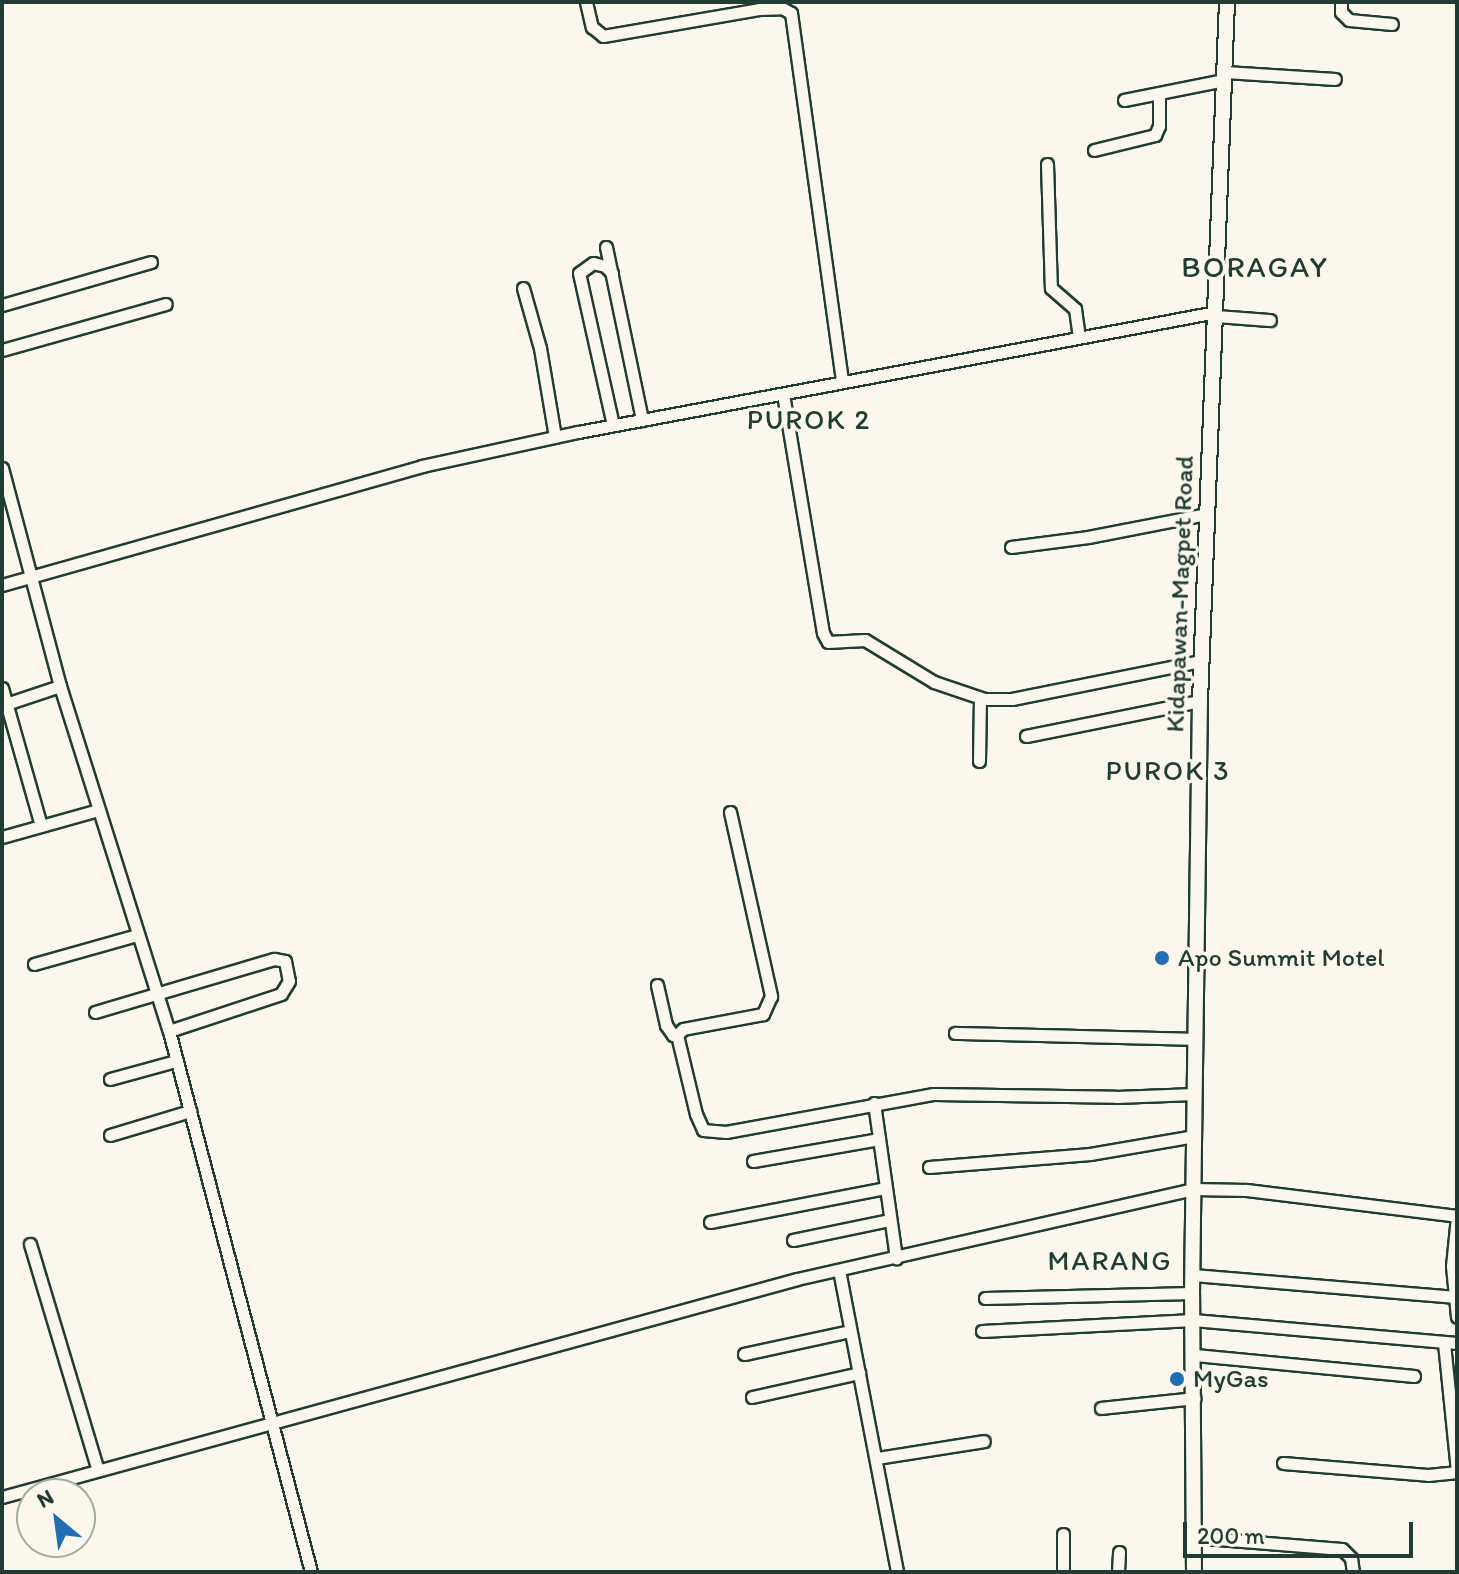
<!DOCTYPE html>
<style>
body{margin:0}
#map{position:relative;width:1459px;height:1574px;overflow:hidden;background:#fbf7ec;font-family:Itim,sans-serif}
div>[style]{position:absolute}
.roads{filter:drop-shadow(2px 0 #1f3d34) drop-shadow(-2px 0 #1f3d34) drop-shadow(0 2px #1f3d34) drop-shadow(0 -2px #1f3d34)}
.minor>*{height:11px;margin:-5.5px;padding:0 5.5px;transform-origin:5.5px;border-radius:5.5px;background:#fbf7ec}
.major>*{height:14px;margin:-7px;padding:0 7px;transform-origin:7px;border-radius:7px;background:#fbf7ec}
.dots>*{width:22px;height:22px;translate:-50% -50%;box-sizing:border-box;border:4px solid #fbf7ec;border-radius:50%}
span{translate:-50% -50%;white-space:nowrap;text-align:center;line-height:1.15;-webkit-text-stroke:7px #fbf7ec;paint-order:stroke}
.street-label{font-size:26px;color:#1f3d34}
.poi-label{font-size:26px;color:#1f3d34}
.left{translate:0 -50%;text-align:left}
.neighbourhood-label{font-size:28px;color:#1f3d34;letter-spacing:2px}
.quarter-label{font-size:30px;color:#1f3d34;letter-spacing:2px}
.frame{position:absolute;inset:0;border:4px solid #1f3d34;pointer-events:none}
.north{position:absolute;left:16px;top:1478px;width:80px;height:80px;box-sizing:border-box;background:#fbf7ec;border:2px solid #a3ada2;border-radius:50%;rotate:331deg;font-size:22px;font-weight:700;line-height:32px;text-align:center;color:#1f3d34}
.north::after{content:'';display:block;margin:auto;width:28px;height:36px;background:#1f6fb2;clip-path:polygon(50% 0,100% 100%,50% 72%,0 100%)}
.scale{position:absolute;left:1183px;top:1522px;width:230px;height:36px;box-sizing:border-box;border:4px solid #1f3d34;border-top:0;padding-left:10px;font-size:24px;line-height:28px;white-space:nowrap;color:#1f3d34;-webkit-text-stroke:6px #fbf7ec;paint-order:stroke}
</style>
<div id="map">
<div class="roads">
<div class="minor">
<i style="left:586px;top:2px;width:26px;rotate:77deg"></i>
<i style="left:592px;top:27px;width:14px;rotate:39deg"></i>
<i style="left:603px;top:36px;width:158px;rotate:-9.8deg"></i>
<i style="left:759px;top:9px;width:23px;rotate:-2deg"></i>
<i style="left:782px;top:8px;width:10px;rotate:29deg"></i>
<i style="left:791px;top:13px;width:372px;rotate:82.1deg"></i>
<i style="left:1341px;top:2px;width:10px;rotate:90deg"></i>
<i style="left:1341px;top:12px;width:11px;rotate:45deg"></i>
<i style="left:1349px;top:20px;width:43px;rotate:5.3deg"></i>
<i style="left:1225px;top:72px;width:110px;rotate:3.6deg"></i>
<i style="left:1124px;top:100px;width:102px;rotate:-11.3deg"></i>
<i style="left:1094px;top:150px;width:63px;rotate:-13.8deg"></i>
<i style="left:1155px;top:135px;width:10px;rotate:-66deg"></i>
<i style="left:1159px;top:126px;width:33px;rotate:-90deg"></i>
<i style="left:1047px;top:164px;width:124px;rotate:88.2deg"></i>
<i style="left:1051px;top:288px;width:32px;rotate:41deg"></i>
<i style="left:1075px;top:309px;width:28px;rotate:82deg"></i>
<i style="left:606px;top:247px;width:177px;rotate:78.2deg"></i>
<i style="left:612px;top:273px;width:10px;rotate:-135deg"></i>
<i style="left:605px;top:266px;width:12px;rotate:-166deg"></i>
<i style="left:593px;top:263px;width:17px;rotate:144deg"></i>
<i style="left:579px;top:273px;width:156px;rotate:77.4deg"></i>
<i style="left:523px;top:288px;width:62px;rotate:74.2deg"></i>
<i style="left:540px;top:348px;width:90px;rotate:80.4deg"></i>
<i style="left:2px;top:305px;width:155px;rotate:-16.1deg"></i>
<i style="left:1215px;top:316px;width:55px;rotate:4.2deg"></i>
<i style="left:2px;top:350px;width:170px;rotate:-15.7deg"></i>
<i style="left:783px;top:394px;width:242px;rotate:80.5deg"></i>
<i style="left:823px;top:633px;width:10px;rotate:61deg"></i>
<i style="left:828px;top:642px;width:37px;rotate:-3deg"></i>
<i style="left:865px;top:640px;width:81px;rotate:31.3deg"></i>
<i style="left:934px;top:682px;width:53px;rotate:18.8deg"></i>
<i style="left:984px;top:699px;width:28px"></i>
<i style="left:1012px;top:699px;width:193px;rotate:-11.4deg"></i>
<i style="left:2px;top:468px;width:226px;rotate:75.1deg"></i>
<i style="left:60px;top:686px;width:362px;rotate:72.5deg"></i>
<i style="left:169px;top:1031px;width:559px;rotate:75.29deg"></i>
<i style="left:1011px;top:547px;width:78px;rotate:-7.4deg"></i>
<i style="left:1088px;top:537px;width:120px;rotate:-11deg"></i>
<i style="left:2px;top:585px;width:437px;rotate:-15.8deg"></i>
<i style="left:422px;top:466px;width:160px;rotate:-12.3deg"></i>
<i style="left:578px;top:432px;width:649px;rotate:-10.65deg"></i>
<i style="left:2px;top:688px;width:143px;rotate:74.2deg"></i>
<i style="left:3px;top:705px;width:60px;rotate:-18.4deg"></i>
<i style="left:1026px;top:736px;width:177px;rotate:-11.4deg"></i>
<i style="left:979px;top:761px;width:62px;rotate:-89.1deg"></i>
<i style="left:730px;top:812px;width:189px;rotate:77.4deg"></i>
<i style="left:771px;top:996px;width:20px;rotate:114deg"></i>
<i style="left:763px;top:1014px;width:81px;rotate:169.4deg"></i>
<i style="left:683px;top:1029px;width:8px;rotate:135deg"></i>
<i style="left:677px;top:1035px;width:81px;rotate:76.5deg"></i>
<i style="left:696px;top:1114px;width:17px;rotate:66deg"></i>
<i style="left:703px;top:1130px;width:23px;rotate:5deg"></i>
<i style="left:726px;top:1132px;width:211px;rotate:-10.4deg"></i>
<i style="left:934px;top:1094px;width:182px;rotate:0.9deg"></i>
<i style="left:1116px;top:1097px;width:78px;rotate:-2.2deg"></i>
<i style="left:2px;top:837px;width:100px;rotate:-15.7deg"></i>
<i style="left:34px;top:964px;width:107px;rotate:-15.7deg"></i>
<i style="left:657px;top:985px;width:41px;rotate:77.3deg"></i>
<i style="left:666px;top:1025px;width:12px;rotate:55deg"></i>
<i style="left:673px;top:1035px;width:4px"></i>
<i style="left:95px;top:1012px;width:187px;rotate:-16.5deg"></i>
<i style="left:274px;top:959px;width:11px;rotate:10deg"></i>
<i style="left:285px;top:961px;width:20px;rotate:79deg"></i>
<i style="left:289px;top:981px;width:15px;rotate:122deg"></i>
<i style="left:281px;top:994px;width:118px;rotate:161.7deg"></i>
<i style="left:955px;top:1033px;width:239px;rotate:1.4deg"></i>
<i style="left:110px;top:1079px;width:68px;rotate:-15.3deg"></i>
<i style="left:874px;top:1103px;width:157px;rotate:81.9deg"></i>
<i style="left:110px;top:1135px;width:84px;rotate:-16.7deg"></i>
<i style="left:753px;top:1161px;width:128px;rotate:-9.9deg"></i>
<i style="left:929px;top:1167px;width:162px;rotate:-4.6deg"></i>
<i style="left:1090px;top:1154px;width:106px;rotate:-9.8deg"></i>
<i style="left:1457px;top:1216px;width:50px;rotate:95.7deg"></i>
<i style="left:1452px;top:1266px;width:51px;rotate:84.4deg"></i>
<i style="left:710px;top:1222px;width:178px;rotate:-11deg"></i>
<i style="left:793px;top:1240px;width:99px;rotate:-11.7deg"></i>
<i style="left:30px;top:1244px;width:236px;rotate:73.3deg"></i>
<i style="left:839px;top:1270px;width:308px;rotate:79.1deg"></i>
<i style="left:1193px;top:1275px;width:261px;rotate:4.8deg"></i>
<i style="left:985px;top:1298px;width:207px;rotate:-1.4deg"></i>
<i style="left:982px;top:1331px;width:211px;rotate:-3deg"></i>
<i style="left:1193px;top:1320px;width:265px;rotate:5deg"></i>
<i style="left:1444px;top:1343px;width:130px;rotate:84.2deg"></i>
<i style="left:744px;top:1354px;width:108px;rotate:-12.2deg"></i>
<i style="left:1195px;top:1355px;width:220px;rotate:5.5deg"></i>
<i style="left:752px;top:1397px;width:110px;rotate:-12.6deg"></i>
<i style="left:1101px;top:1408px;width:94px;rotate:-6.1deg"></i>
<i style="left:877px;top:1458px;width:108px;rotate:-9deg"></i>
<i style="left:1283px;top:1463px;width:145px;rotate:4.7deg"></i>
<i style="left:1428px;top:1475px;width:27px;rotate:-6deg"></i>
<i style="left:2px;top:1497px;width:824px;rotate:-15.33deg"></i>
<i style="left:797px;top:1279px;width:406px;rotate:-12.8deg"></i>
<i style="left:1193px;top:1189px;width:53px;rotate:1.1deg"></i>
<i style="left:1246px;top:1190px;width:213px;rotate:7deg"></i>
<i style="left:1063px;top:1534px;width:38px;rotate:90deg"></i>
<i style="left:1193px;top:1537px;width:149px;rotate:4.6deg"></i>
<i style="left:1342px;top:1549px;width:13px;rotate:45deg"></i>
<i style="left:1351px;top:1558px;width:14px;rotate:82deg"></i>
<i style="left:1118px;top:1572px;width:20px;rotate:-87deg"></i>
</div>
<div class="major">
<i style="left:1194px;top:1572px;width:279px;rotate:-90.4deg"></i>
<i style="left:1192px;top:1293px;width:592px;rotate:-89.23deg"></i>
<i style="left:1200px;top:701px;width:700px;rotate:-87.79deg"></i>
</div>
</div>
<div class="dots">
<i style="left:1162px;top:958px;background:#1f6fb2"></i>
<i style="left:1177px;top:1379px;background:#1f6fb2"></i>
</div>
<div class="street-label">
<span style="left:1180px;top:594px;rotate:-88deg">Kidapawan-Magpet Road</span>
</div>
<div class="poi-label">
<span class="left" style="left:1178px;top:958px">Apo Summit Motel</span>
<span class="left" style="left:1193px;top:1379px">MyGas</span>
</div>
<div class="neighbourhood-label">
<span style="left:809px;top:419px">PUROK 2</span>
<span style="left:1168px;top:770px">PUROK 3</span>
<span style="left:1110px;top:1260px">MARANG</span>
</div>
<div class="quarter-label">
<span style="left:1255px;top:267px">BORAGAY</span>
</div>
<div class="frame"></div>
<div class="north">N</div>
<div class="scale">200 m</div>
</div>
